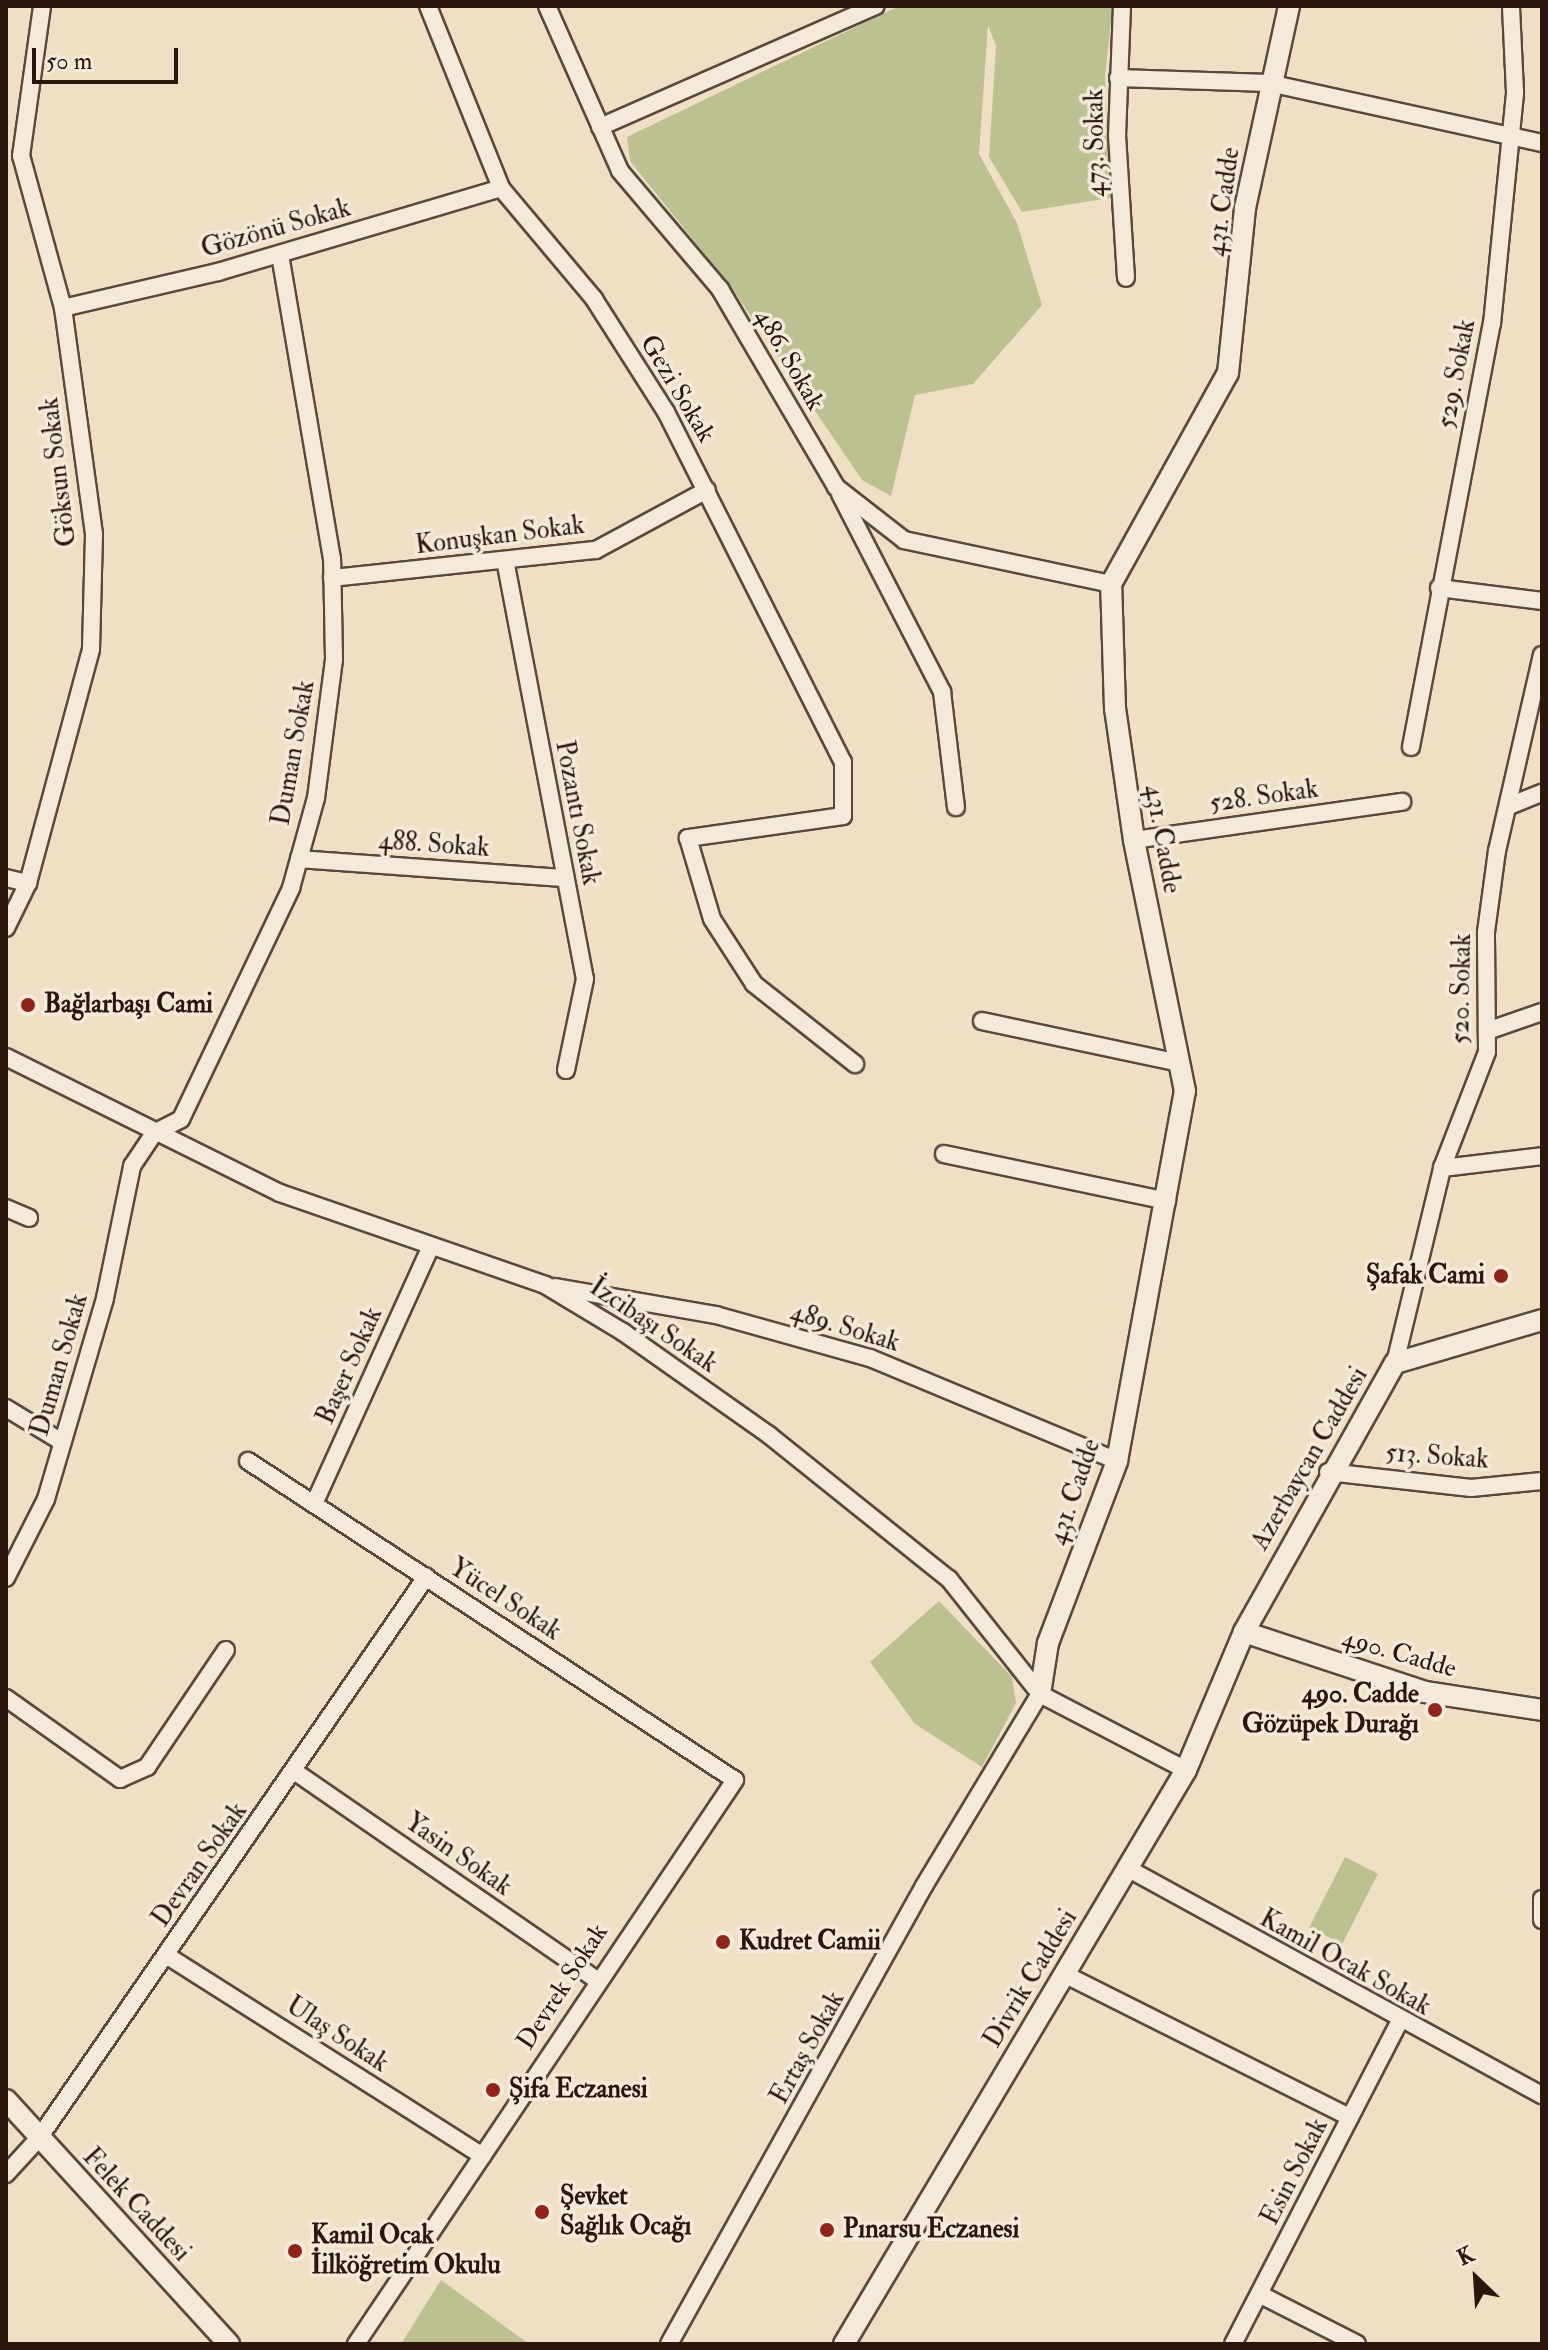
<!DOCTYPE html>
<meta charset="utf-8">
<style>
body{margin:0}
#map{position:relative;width:1548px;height:2350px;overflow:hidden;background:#efdfc5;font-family:"IM FELL Double Pica",serif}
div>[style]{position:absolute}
.green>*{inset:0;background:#bdc192;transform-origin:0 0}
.roads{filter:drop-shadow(2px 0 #5b483b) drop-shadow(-2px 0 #5b483b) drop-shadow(0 2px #5b483b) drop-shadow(0 -2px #5b483b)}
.minor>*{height:16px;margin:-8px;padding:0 8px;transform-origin:8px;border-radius:8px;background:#f5ead9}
.tertiary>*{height:20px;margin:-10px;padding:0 10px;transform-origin:10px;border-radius:10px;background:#f5ead9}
.dots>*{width:22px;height:22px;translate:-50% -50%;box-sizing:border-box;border:4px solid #f5ead9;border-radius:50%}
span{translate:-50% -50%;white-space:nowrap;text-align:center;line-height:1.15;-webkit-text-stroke:7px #f5ead9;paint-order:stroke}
.street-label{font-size:26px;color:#2a160d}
.poi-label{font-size:26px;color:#2a160d;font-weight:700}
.left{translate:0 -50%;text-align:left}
.right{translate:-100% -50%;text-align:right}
.frame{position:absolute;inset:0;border:8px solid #2a160d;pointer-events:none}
.north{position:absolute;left:1436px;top:2238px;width:80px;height:80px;-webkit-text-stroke:6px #f5ead9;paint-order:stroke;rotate:335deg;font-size:22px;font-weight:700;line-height:32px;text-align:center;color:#2a160d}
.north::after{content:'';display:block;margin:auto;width:28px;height:36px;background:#2a160d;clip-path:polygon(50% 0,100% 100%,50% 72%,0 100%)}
.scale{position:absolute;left:32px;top:48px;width:146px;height:36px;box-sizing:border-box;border:4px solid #2a160d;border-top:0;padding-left:10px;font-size:24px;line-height:28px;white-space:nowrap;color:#2a160d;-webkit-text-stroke:6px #f5ead9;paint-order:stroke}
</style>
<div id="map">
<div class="green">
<i style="clip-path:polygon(899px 6px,1113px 6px,1105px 75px,1110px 198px,1022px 212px,989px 157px,996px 46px,988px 25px,979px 154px,1017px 223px,1042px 305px,973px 384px,915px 395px,891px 496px,862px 480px,731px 287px,630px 161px,627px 137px)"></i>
<i style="clip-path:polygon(939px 1601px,1012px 1677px,1016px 1703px,982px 1767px,915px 1724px,870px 1662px)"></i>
<i style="left:1345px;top:1857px;width:37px;height:79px;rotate:27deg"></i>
<i style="clip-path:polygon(441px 2280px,529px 2344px,401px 2344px)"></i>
</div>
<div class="roads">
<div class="minor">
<i style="left:428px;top:6px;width:196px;rotate:68.1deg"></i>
<i style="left:501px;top:188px;width:145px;rotate:50deg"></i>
<i style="left:594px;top:299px;width:134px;rotate:57.5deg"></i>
<i style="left:666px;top:412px;width:392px;rotate:63.2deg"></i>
<i style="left:843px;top:762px;width:54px;rotate:90deg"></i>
<i style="left:843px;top:816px;width:157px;rotate:171.9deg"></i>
<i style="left:688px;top:838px;width:84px;rotate:73.5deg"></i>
<i style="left:712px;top:919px;width:77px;rotate:57.1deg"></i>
<i style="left:754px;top:984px;width:129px;rotate:38.4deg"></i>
<i style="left:547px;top:6px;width:180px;rotate:66.1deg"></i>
<i style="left:620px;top:171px;width:155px;rotate:49.7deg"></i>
<i style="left:720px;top:289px;width:229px;rotate:59.6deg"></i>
<i style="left:836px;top:487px;width:86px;rotate:37.9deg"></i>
<i style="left:904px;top:540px;width:212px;rotate:12deg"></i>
<i style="left:1122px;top:6px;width:129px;rotate:92.2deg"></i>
<i style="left:1117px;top:135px;width:143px;rotate:86.4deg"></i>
<i style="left:1118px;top:78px;width:151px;rotate:1.9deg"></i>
<i style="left:1269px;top:83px;width:280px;rotate:12.4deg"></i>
<i style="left:600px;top:127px;width:301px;rotate:-23.7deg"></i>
<i style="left:63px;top:308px;width:159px;rotate:-13.1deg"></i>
<i style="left:218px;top:272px;width:295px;rotate:-16.5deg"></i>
<i style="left:840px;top:494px;width:223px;rotate:62.7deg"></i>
<i style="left:942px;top:692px;width:116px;rotate:83.1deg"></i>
<i style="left:506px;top:565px;width:421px;rotate:79.2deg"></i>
<i style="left:585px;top:979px;width:93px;rotate:101.8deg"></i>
<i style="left:332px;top:578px;width:265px;rotate:-6.1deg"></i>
<i style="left:596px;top:550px;width:126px;rotate:-28.4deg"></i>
<i style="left:1439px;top:588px;width:104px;rotate:7.2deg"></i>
<i style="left:1411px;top:747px;width:431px;rotate:-79.2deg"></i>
<i style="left:1492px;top:324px;width:233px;rotate:-84.3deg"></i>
<i style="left:1515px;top:92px;width:86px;rotate:-92.7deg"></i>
<i style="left:1509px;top:806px;width:35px;rotate:-22deg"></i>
<i style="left:1134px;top:840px;width:271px;rotate:-8.1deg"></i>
<i style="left:299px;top:859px;width:267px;rotate:4.1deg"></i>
<i style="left:6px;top:878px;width:23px;rotate:13deg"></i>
<i style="left:6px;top:928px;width:50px;rotate:-63.9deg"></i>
<i style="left:28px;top:883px;width:242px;rotate:-74.9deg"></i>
<i style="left:91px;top:649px;width:115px;rotate:-88.5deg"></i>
<i style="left:94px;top:534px;width:228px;rotate:-97.8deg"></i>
<i style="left:63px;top:308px;width:158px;rotate:-105.4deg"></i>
<i style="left:21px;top:156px;width:151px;rotate:-82deg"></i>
<i style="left:982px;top:1021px;width:201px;rotate:12deg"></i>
<i style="left:1487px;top:1031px;width:58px;rotate:-19.1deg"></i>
<i style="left:6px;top:1057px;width:306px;rotate:26.4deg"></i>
<i style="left:280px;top:1193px;width:281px;rotate:19.1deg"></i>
<i style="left:545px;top:1285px;width:91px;rotate:31.1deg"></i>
<i style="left:623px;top:1332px;width:179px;rotate:35.2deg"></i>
<i style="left:769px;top:1435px;width:231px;rotate:38.7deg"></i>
<i style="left:949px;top:1579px;width:147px;rotate:51.6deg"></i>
<i style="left:1040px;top:1694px;width:165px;rotate:27.5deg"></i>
<i style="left:944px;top:1154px;width:228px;rotate:11.9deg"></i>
<i style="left:1442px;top:1168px;width:101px;rotate:-6.8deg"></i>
<i style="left:6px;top:1208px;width:25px;rotate:23deg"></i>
<i style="left:555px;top:1287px;width:163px;rotate:9.9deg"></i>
<i style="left:716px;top:1315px;width:160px;rotate:15.6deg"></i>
<i style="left:870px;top:1358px;width:268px;rotate:22.6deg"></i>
<i style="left:1395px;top:1363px;width:201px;rotate:-76.4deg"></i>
<i style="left:1442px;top:1168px;width:124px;rotate:-68.8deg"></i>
<i style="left:1487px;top:1052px;width:120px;rotate:-90.5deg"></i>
<i style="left:1486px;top:932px;width:82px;rotate:-82.3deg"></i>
<i style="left:1497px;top:851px;width:201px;rotate:-77.1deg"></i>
<i style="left:6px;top:1408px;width:66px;rotate:31.3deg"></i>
<i style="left:248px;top:1461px;width:582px;rotate:33.23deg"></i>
<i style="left:735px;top:1780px;width:680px;rotate:123.9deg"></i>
<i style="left:1328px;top:1472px;width:144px;rotate:6.4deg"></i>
<i style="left:1471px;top:1488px;width:71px;rotate:-5.6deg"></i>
<i style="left:314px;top:1504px;width:281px;rotate:-65.6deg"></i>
<i style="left:6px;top:1578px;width:89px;rotate:-63.1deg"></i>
<i style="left:46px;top:1499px;width:209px;rotate:-73.6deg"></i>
<i style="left:105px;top:1298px;width:135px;rotate:-78.4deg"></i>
<i style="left:132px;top:1166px;width:40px;rotate:-56deg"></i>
<i style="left:154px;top:1133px;width:30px;rotate:-27deg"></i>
<i style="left:181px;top:1119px;width:256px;rotate:-64.5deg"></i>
<i style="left:291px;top:888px;width:93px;rotate:-74.5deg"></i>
<i style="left:316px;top:798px;width:140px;rotate:-82.6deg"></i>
<i style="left:334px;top:659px;width:100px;rotate:-91.1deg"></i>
<i style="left:332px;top:559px;width:309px;rotate:-99.7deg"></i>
<i style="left:6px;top:1698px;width:140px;rotate:35.4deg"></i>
<i style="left:120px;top:1779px;width:30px;rotate:-24deg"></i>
<i style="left:147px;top:1767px;width:141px;rotate:-56deg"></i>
<i style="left:294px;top:1771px;width:366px;rotate:34.6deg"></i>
<i style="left:1127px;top:1868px;width:473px;rotate:28.7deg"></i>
<i style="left:1542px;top:1899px;width:21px;rotate:90deg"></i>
<i style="left:166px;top:1955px;width:375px;rotate:32.4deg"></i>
<i style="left:1064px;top:1974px;width:320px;rotate:26.6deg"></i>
<i style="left:6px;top:2174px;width:49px;rotate:-47.5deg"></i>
<i style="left:39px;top:2138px;width:682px;rotate:-55.4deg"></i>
<i style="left:1259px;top:2294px;width:110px;rotate:27deg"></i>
<i style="left:669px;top:2344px;width:524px;rotate:-60.89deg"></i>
<i style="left:924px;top:1886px;width:224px;rotate:-58.9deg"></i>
<i style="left:1233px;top:2344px;width:362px;rotate:-62.7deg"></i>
</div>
<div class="tertiary">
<i style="left:1244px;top:1632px;width:191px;rotate:18.3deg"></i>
<i style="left:1425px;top:1692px;width:118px;rotate:8.7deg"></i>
<i style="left:1040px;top:1694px;width:52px;rotate:-81.1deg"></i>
<i style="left:1048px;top:1643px;width:195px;rotate:-69.2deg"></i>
<i style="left:1117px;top:1461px;width:376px;rotate:-79.6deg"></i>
<i style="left:1185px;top:1091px;width:256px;rotate:-101.5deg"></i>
<i style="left:1134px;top:840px;width:133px;rotate:-98.2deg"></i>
<i style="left:1115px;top:708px;width:124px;rotate:-91.8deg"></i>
<i style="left:1111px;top:584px;width:241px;rotate:-61deg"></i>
<i style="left:1228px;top:373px;width:166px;rotate:-84.1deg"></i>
<i style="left:1245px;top:208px;width:207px;rotate:-77.7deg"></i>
<i style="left:6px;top:2100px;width:331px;rotate:47.6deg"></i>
<i style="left:844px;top:2344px;width:668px;rotate:-59.21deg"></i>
<i style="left:1186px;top:1770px;width:150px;rotate:-67.2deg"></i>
<i style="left:1244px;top:1632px;width:308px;rotate:-60.7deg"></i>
<i style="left:1395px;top:1363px;width:153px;rotate:-16.3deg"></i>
</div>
</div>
<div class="dots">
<i style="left:28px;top:1005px;background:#8f2418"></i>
<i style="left:1501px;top:1276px;background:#8f2418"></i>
<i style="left:1435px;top:1710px;background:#8f2418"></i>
<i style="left:723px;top:1942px;background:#8f2418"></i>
<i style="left:493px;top:2090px;background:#8f2418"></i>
<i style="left:542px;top:2212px;background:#8f2418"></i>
<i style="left:827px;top:2230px;background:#8f2418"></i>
<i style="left:295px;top:2251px;background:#8f2418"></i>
</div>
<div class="street-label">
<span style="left:1096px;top:143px;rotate:-91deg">473. Sokak</span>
<span style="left:1224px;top:202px;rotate:-82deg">431. Cadde</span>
<span style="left:276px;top:229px;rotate:-16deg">Gözönü Sokak</span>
<span style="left:789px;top:360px;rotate:60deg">486. Sokak</span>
<span style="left:1457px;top:374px;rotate:-79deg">529. Sokak</span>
<span style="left:677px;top:389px;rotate:59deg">Gezi Sokak</span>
<span style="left:59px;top:472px;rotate:-97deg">Göksun Sokak</span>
<span style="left:500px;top:536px;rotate:-7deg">Konuşkan Sokak</span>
<span style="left:294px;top:753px;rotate:-80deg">Duman Sokak</span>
<span style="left:1264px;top:797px;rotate:-8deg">528. Sokak</span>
<span style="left:577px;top:813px;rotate:79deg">Pozantı Sokak</span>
<span style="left:1162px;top:839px;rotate:80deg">431. Cadde</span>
<span style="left:434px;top:845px;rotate:4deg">488. Sokak</span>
<span style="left:1462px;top:989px;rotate:-89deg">520. Sokak</span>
<span style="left:653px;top:1326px;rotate:34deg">İzcibaşı Sokak</span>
<span style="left:845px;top:1328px;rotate:17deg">489. Sokak</span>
<span style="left:60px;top:1365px;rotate:-74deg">Duman Sokak</span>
<span style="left:350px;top:1366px;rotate:-66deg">Başer Sokak</span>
<span style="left:1437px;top:1457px;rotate:4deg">513. Sokak</span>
<span style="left:1310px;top:1459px;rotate:-60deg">Azerbaycan Caddesi</span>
<span style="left:1075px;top:1492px;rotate:-71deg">431. Cadde</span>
<span style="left:505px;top:1600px;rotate:33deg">Yücel Sokak</span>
<span style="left:1399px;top:1654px;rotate:16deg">490. Cadde</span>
<span style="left:458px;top:1855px;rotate:35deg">Yasin Sokak</span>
<span style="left:200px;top:1865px;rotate:-55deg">Devran Sokak</span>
<span style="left:1345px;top:1963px;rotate:29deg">Kamil Ocak Sokak</span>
<span style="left:1031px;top:1979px;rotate:-59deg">Divrik Caddesi</span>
<span style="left:563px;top:1987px;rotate:-57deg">Devrek Sokak</span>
<span style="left:337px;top:2035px;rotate:33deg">Ulaş Sokak</span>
<span style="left:808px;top:2048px;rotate:-61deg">Ertaş Sokak</span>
<span style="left:1295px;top:2172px;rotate:-63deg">Esin Sokak</span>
<span style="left:136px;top:2205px;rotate:47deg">Felek Caddesi</span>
</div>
<div class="poi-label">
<span class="left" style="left:44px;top:1005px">Bağlarbaşı Cami</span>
<span class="right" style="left:1485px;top:1276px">Şafak Cami</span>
<span class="right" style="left:1419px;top:1710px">490. Cadde<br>Gözüpek Durağı</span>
<span class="left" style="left:739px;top:1942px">Kudret Camii</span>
<span class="left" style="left:509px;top:2090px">Şifa Eczanesi</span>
<span class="left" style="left:560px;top:2212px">Şevket<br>Sağlık Ocağı</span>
<span class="left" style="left:843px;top:2230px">Pınarsu Eczanesi</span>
<span class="left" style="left:311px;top:2251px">Kamil Ocak<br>İilköğretim Okulu</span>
</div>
<div class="frame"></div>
<div class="north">K</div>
<div class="scale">50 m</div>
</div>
